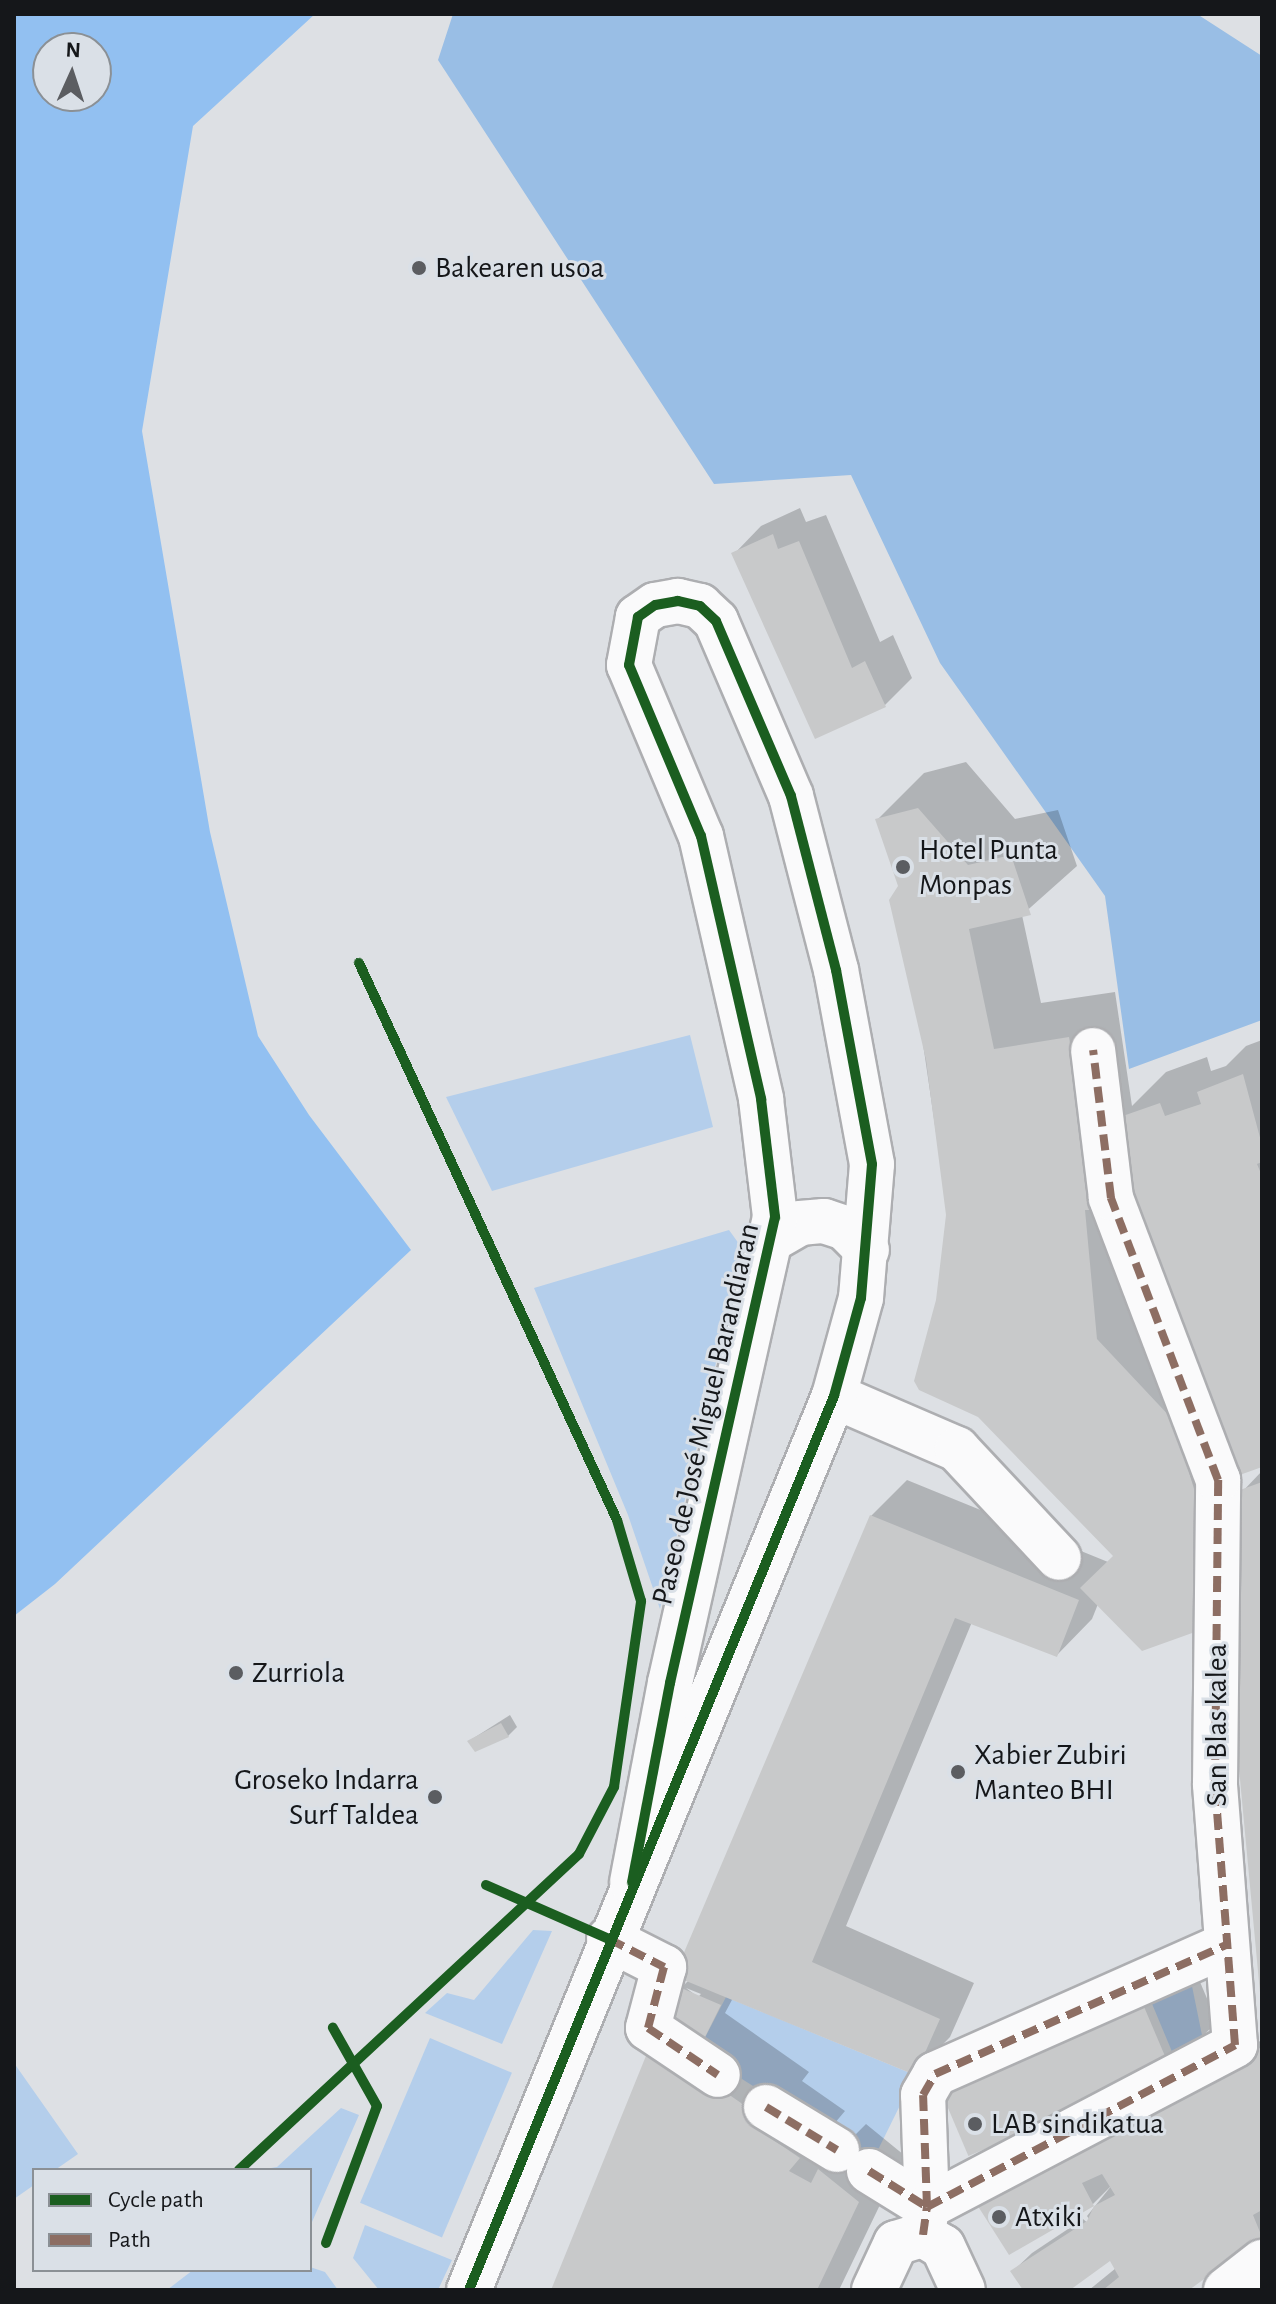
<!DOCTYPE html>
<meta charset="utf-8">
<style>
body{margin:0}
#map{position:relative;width:1276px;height:2304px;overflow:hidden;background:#dde0e4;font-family:"Alegreya Sans",sans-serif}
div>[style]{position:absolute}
.green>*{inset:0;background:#b4ceeb;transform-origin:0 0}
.forest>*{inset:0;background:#99bee5}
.water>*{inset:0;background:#92c0f1}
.shadow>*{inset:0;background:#0003}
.building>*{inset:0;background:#c8c9ca;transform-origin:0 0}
.roads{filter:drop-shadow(2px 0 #adaeb1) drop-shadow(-2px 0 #adaeb1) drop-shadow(0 2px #adaeb1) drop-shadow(0 -2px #adaeb1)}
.street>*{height:44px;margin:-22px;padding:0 22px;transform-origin:22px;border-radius:22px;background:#fafafb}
.quiet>*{height:8px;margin-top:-4px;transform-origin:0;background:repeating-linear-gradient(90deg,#8d6e63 0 16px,transparent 0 24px)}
.cycleway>*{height:10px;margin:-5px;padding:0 5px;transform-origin:5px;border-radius:5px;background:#1b5e20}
.dots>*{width:22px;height:22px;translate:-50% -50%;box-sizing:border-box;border:4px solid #dae0e7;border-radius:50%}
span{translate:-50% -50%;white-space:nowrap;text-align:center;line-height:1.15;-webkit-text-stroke:6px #dae0e7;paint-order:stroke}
.poi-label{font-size:30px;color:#15171a}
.left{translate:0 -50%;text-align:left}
.right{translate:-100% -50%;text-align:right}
.street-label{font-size:30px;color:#15171a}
.frame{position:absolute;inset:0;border:16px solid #15171a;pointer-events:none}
.legend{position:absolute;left:32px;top:2168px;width:280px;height:104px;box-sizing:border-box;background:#dae0e7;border:2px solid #8b9095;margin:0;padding:10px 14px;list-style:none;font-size:24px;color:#15171a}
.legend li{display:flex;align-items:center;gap:16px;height:40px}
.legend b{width:40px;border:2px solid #8b9095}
.north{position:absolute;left:32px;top:32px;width:80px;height:80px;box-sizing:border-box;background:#dae0e7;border:2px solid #8b9095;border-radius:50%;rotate:3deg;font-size:22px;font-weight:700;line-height:32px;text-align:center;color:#15171a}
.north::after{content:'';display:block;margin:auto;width:28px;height:36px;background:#5b5d61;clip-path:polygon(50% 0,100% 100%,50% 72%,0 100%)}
</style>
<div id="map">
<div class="green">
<i style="clip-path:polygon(690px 1035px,713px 1127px,492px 1191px,446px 1097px)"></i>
<i style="clip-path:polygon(729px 1230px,742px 1248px,660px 1609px,628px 1515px,534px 1288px)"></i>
<i style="clip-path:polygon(533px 1930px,552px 1931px,502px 2044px,425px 2013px,447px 1993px,474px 2000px)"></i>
<i style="clip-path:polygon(1191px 1981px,1205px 2050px,1178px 2066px,1150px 1999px)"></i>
<i style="clip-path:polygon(726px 1997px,915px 2075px,872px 2162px,698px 2051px)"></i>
<i style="left:430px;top:2038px;width:89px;height:179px;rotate:23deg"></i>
<i style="clip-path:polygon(14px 2063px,78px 2154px,55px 2170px,34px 2170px,34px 2185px,14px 2199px)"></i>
<i style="clip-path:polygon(341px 2108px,359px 2115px,312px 2222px,310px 2170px,259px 2170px,277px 2167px)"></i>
<i style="clip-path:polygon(365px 2225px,452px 2260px,438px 2290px,379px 2290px,353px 2258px)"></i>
<i style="clip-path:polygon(310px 2267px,325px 2272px,338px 2290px,167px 2290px,193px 2270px)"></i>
</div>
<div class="forest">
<i style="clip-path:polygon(453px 14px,1197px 14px,1262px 56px,1262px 1020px,1129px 1069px,1105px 896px,940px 663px,851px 475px,714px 484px,438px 60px)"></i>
</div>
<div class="water">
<i style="clip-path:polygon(evenodd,14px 14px,315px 14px,193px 126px,142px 431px,210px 832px,258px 1036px,309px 1115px,411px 1250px,55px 1584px,14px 1616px,14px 14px,48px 48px,96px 48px,96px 96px,48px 96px,48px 48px)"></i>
</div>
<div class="shadow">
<i style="clip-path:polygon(800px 508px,806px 522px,826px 515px,880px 642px,893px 635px,912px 678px,884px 706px,734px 554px,761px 526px)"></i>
<i style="clip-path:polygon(evenodd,966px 762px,1015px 819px,1058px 810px,1077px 866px,1022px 915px,1041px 1003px,1115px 992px,1132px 1106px,1166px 1072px,1207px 1057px,1211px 1071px,1226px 1066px,1246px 1046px,1262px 1040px,1262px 1465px,1241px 1472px,1241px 1493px,1262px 1471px,1262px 1999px,1237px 1642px,1098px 1604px,1092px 1619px,1057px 1655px,972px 1622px,846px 1926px,974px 1983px,950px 2037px,915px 2073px,733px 1998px,725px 2013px,809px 2072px,802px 2081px,845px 2111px,834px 2124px,855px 2135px,866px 2124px,904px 2155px,839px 2290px,553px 2290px,681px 1988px,689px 1980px,871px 1516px,907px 1480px,1108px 1562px,1116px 1555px,938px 1300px,948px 1215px,900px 886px,877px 820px,924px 773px,966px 762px,686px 1988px,701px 1994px,698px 1997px,686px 1988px)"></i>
<i style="clip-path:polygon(510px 1715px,517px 1727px,508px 1736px,469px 1741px)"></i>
<i style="clip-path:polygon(1189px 1956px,1217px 2022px,1170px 2068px,991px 2046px)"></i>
<i style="clip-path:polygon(1262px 2040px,1262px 2234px,1187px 2290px,1089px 2290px,1116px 2268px,1110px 2258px,1067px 2290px,1026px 2290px,1013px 2271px,1032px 2253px,1083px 2219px,1096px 2230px,1087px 2216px,1112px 2185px,1092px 2205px,1010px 2252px,1118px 2115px)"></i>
</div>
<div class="building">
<i style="clip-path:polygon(773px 534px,778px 549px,799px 541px,852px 668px,865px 661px,886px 707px,815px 739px,731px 553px)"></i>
<i style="clip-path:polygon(918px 808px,968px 865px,1011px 855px,1031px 915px,969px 929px,994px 1049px,1069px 1037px,1084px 1126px,1090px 1210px,1085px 1210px,1097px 1339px,1174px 1421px,1194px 1489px,1195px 1632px,1142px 1651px,1080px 1588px,1113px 1556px,978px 1417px,919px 1390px,914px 1381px,936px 1300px,946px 1215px,926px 1060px,889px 900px,898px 886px,875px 819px)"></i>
<i style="clip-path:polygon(1243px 1074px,1262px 1145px,1262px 1162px,1257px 1164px,1262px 1176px,1262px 1467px,1234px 1477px,1195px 1355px,1160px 1281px,1134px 1203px,1117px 1118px,1160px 1103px,1165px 1116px,1201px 1104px,1197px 1092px)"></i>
<i style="clip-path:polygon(1262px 1482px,1262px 1993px,1260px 1993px,1239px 1769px,1235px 1642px,1240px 1490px)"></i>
<i style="clip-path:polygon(870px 1515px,1079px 1600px,1057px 1657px,955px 1618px,812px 1962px,940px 2019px,915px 2075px,674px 1976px)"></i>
<i style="clip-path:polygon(501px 1723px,509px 1737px,475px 1752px,467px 1741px)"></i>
<i style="clip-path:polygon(679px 1987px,721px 2005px,698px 2051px,662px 2026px)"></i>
<i style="left:1142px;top:2002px;width:74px;height:220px;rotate:67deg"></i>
<i style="clip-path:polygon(652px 2041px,764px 2119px,757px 2129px,800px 2158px,789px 2171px,811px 2183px,818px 2169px,859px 2202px,817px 2290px,551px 2290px)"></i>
<i style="clip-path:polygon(evenodd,1262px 2047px,1262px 2210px,1253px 2215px,1262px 2237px,1189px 2290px,1103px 2290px,1119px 2277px,1110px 2261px,1070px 2290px,1023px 2290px,1010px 2271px,1087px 2221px,1094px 2206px,1009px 2255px,974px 2200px,1262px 2047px,1102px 2174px,1115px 2195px,1094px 2206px,1082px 2183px,1102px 2174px)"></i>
</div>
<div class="roads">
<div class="street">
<i style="left:771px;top:1240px;width:34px;rotate:-30deg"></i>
<i style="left:800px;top:1223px;width:24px;rotate:-5deg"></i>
<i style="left:824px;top:1221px;width:22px;rotate:18deg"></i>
<i style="left:845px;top:1228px;width:31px;rotate:45deg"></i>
<i style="left:834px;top:1396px;width:134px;rotate:23.3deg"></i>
<i style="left:957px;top:1449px;width:149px;rotate:46.9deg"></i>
<i style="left:609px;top:1939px;width:62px;rotate:27deg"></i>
<i style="left:664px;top:1967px;width:63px;rotate:104.7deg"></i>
<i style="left:648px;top:2028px;width:84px;rotate:33.9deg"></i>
<i style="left:766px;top:2107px;width:83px;rotate:31.2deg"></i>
<i style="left:869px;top:2171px;width:68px;rotate:31.8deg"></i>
<i style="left:927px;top:2207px;width:112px;rotate:-92deg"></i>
<i style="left:923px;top:2095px;width:24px;rotate:-60deg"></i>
<i style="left:935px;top:2074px;width:318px;rotate:-23.9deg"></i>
<i style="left:923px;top:2235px;width:28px;rotate:-82deg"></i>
<i style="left:927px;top:2207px;width:348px;rotate:-27.7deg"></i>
<i style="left:1235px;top:2045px;width:262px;rotate:-94.4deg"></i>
<i style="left:1215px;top:1784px;width:304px;rotate:-89.4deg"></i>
<i style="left:1218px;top:1480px;width:302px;rotate:-110.8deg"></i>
<i style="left:1111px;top:1198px;width:149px;rotate:-96.9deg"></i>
<i style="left:469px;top:2290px;width:966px;rotate:-67.79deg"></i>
<i style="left:834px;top:1396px;width:102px;rotate:-74.6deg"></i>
<i style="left:861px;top:1298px;width:134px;rotate:-85.3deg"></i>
<i style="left:872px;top:1164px;width:197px;rotate:-100.5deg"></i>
<i style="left:836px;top:970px;width:180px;rotate:-104.5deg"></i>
<i style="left:791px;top:796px;width:190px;rotate:-113.2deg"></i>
<i style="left:716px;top:621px;width:22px;rotate:-137deg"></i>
<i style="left:700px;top:606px;width:23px;rotate:-167deg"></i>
<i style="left:678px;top:601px;width:23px;rotate:170deg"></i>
<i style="left:655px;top:605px;width:21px;rotate:145deg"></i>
<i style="left:638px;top:617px;width:49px;rotate:100.6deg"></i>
<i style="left:629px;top:665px;width:186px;rotate:67.2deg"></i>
<i style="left:701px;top:836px;width:270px;rotate:77.1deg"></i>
<i style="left:761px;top:1099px;width:119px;rotate:83.2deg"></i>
<i style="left:775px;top:1217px;width:478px;rotate:102.7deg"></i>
<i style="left:670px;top:1683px;width:203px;rotate:100.8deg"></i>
<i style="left:874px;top:2290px;width:52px;rotate:-64.9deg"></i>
<i style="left:896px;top:2243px;width:28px;rotate:-17deg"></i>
<i style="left:923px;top:2235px;width:23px;rotate:31deg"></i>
<i style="left:943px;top:2247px;width:47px;rotate:65.1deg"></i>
<i style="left:1226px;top:2290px;width:46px;rotate:-37.9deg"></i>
</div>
</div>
<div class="quiet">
<i style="left:609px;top:1939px;width:62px;rotate:27deg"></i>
<i style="left:664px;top:1967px;width:63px;rotate:104.7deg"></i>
<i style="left:648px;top:2028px;width:84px;rotate:33.9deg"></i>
<i style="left:766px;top:2107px;width:83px;rotate:31.2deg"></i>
<i style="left:869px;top:2171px;width:68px;rotate:31.8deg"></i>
<i style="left:927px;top:2207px;width:112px;rotate:-92deg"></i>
<i style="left:923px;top:2095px;width:24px;rotate:-60deg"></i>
<i style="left:935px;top:2074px;width:318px;rotate:-23.9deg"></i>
<i style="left:923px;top:2235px;width:28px;rotate:-82deg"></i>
<i style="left:927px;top:2207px;width:348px;rotate:-27.7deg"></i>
<i style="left:1235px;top:2045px;width:262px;rotate:-94.4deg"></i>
<i style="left:1215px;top:1784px;width:304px;rotate:-89.4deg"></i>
<i style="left:1218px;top:1480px;width:302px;rotate:-110.8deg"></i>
<i style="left:1111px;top:1198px;width:149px;rotate:-96.9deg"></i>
</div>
<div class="cycleway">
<i style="left:486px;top:1885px;width:134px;rotate:23.7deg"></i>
<i style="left:239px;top:2170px;width:464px;rotate:-42.9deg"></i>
<i style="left:579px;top:1854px;width:76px;rotate:-62.4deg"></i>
<i style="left:614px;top:1787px;width:188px;rotate:-81.7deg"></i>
<i style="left:641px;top:1601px;width:84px;rotate:-106.5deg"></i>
<i style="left:617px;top:1520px;width:614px;rotate:-114.85deg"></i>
<i style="left:326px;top:2243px;width:146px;rotate:-69.6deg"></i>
<i style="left:377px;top:2106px;width:90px;rotate:-119.4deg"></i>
<i style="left:469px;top:2290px;width:966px;rotate:-67.79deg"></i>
<i style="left:834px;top:1396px;width:102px;rotate:-74.6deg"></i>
<i style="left:861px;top:1298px;width:134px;rotate:-85.3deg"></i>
<i style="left:872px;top:1164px;width:197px;rotate:-100.5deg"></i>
<i style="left:836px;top:970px;width:180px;rotate:-104.5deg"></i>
<i style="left:791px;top:796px;width:190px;rotate:-113.2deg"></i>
<i style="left:716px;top:621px;width:22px;rotate:-137deg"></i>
<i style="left:700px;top:606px;width:23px;rotate:-167deg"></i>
<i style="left:678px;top:601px;width:23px;rotate:170deg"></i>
<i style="left:655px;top:605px;width:21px;rotate:145deg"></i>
<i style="left:638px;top:617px;width:49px;rotate:100.6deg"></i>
<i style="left:629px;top:665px;width:186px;rotate:67.2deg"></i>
<i style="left:701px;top:836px;width:270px;rotate:77.1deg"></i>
<i style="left:761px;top:1099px;width:119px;rotate:83.2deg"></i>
<i style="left:775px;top:1217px;width:478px;rotate:102.7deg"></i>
<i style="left:670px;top:1683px;width:203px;rotate:100.8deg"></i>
</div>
<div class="dots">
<i style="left:419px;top:268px;background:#5b5d61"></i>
<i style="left:903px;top:867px;background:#5b5d61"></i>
<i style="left:236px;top:1673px;background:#5b5d61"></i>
<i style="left:958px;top:1772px;background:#5b5d61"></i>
<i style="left:435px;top:1797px;background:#5b5d61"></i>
<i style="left:975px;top:2124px;background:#5b5d61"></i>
<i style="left:999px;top:2217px;background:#5b5d61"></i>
</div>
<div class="poi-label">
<span class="left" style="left:435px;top:268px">Bakearen usoa</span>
<span class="left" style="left:919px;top:867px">Hotel Punta<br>Monpas</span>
<span class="left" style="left:252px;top:1673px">Zurriola</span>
<span class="left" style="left:974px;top:1772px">Xabier Zubiri<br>Manteo BHI</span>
<span class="right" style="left:419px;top:1797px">Groseko Indarra<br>Surf Taldea</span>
<span class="left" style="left:991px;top:2124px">LAB sindikatua</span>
<span class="left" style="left:1015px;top:2217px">Atxiki</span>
</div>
<div class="street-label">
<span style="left:706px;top:1414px;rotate:-77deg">Paseo de José Miguel Barandiaran</span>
<span style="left:1217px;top:1725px;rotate:-90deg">San Blas kalea</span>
</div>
<div class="frame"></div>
<ul class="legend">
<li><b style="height:10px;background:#1b5e20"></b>Cycle path</li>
<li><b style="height:10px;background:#8d6e63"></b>Path</li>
</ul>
<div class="north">N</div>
</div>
